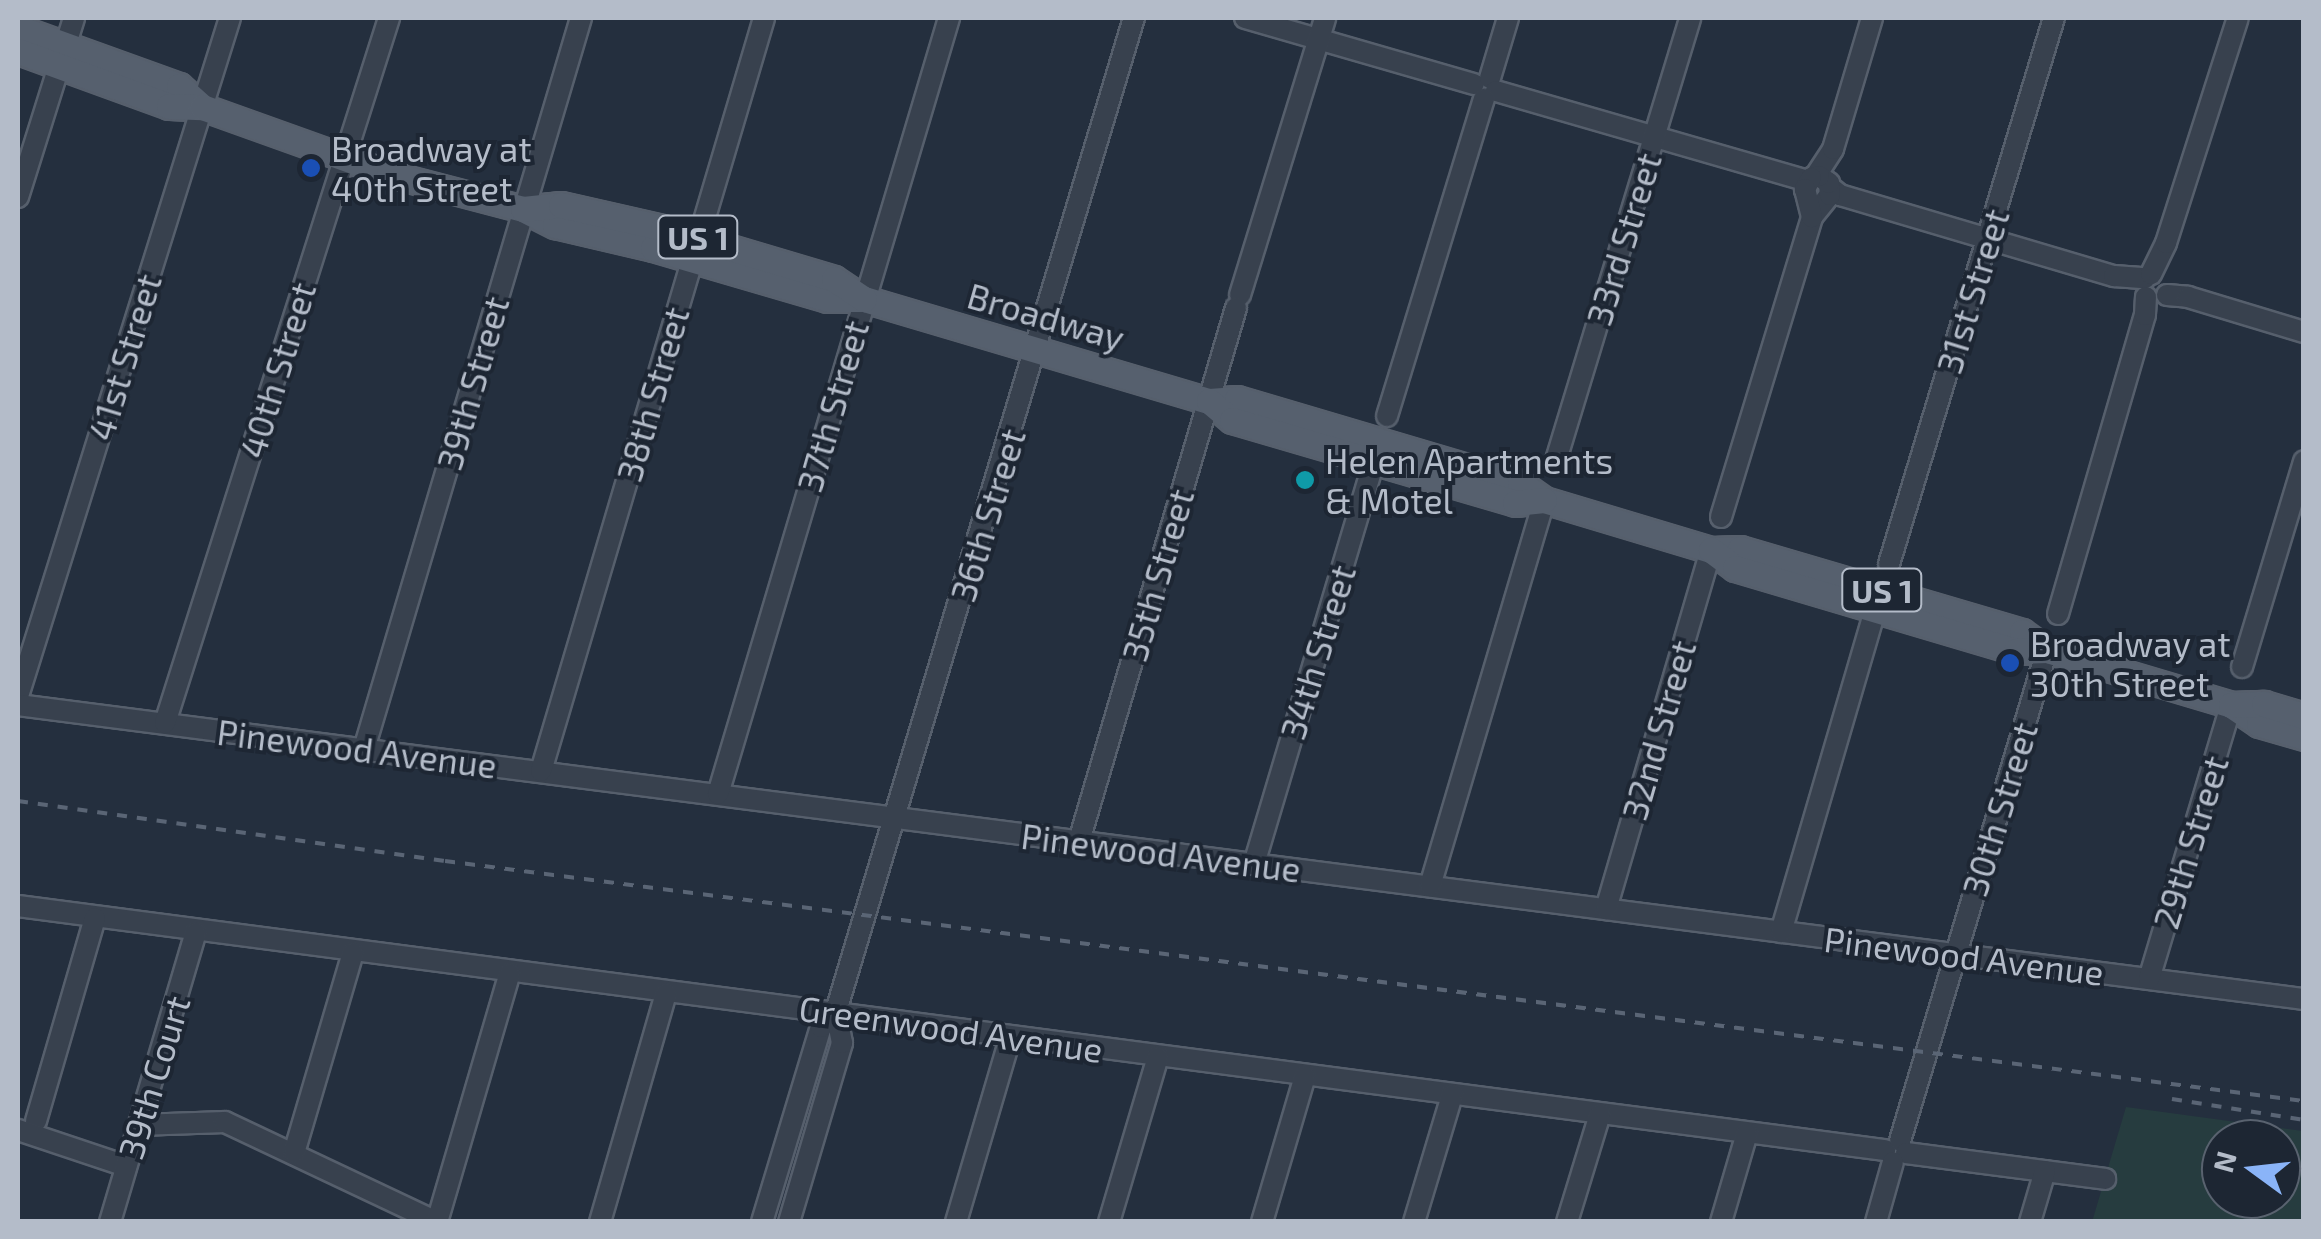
<!DOCTYPE html>
<style>
body{margin:0}
#map{position:relative;width:2321px;height:1239px;overflow:hidden;background:#242f3e;font-family:"Exo 2",sans-serif}
div>[style]{position:absolute}
.green>*{inset:0;background:#263c3f}
.roads{filter:drop-shadow(2px 0 #565f6c) drop-shadow(-2px 0 #565f6c) drop-shadow(0 2px #565f6c) drop-shadow(0 -2px #565f6c)}
.minor>*{height:20px;margin:-10px;padding:0 10px;transform-origin:10px;border-radius:10px;background:#38414e}
.major>*{height:25px;margin:-12.5px;padding:0 12.5px;transform-origin:12.5px;border-radius:12.5px;background:#56606e}
.rail>*{height:4px;margin-top:-2px;transform-origin:0;background:repeating-linear-gradient(90deg,#5a6575 0 10px,transparent 0 20px)}
.dots>*{width:28px;height:28px;translate:-50% -50%;box-sizing:border-box;border:5px solid #1d2633;border-radius:50%}
span{translate:-50% -50%;white-space:nowrap;text-align:center;line-height:1.15;-webkit-text-stroke:8px #1d2633;paint-order:stroke}
.shield-label span{padding:2px 8px;background:#1d2633;border:2px solid;border-radius:8px;-webkit-text-stroke-width:0}
.shield-label{font-size:32px;color:#b4bcc9;font-weight:700}
.poi-label{font-size:35px;color:#b4bcc9}
.left{translate:0 -50%;text-align:left}
.street-label{font-size:35px;color:#b4bcc9}
.frame{position:absolute;inset:0;border:20px solid #b4bcc9;pointer-events:none}
.north{position:absolute;left:2201px;top:1119px;width:100px;height:100px;box-sizing:border-box;background:#1d2633;border:2px solid #59626f;border-radius:50%;rotate:285deg;font-size:28px;font-weight:700;line-height:40px;text-align:center;color:#b4bcc9}
.north::after{content:'';display:block;margin:auto;width:35px;height:45px;background:#8ab4f8;clip-path:polygon(50% 0,100% 100%,50% 72%,0 100%)}
</style>
<div id="map">
<div class="green">
<i style="clip-path:polygon(evenodd,2126px 1107px,2303px 1131px,2303px 1221px,2092px 1222px,2126px 1107px,2221px 1139px,2281px 1139px,2281px 1199px,2221px 1199px,2221px 1139px)"></i>
</div>
<div class="roads">
<div class="minor">
<i style="left:1245px;top:18px;width:238px;rotate:16.1deg"></i>
<i style="left:1490px;top:78px;width:63px;rotate:-73.3deg"></i>
<i style="left:1496px;top:91px;width:325px;rotate:16.1deg"></i>
<i style="left:1815px;top:177px;width:33px;rotate:-57deg"></i>
<i style="left:1833px;top:149px;width:137px;rotate:-73.4deg"></i>
<i style="left:1830px;top:187px;width:13px;rotate:39deg"></i>
<i style="left:1840px;top:195px;width:286px;rotate:16.5deg"></i>
<i style="left:2114px;top:276px;width:31px;rotate:4deg"></i>
<i style="left:18px;top:197px;width:188px;rotate:-72.6deg"></i>
<i style="left:2151px;top:274px;width:34px;rotate:-64deg"></i>
<i style="left:2166px;top:243px;width:236px;rotate:-72.3deg"></i>
<i style="left:1240px;top:295px;width:290px;rotate:-72.9deg"></i>
<i style="left:2167px;top:295px;width:21px;rotate:5deg"></i>
<i style="left:2188px;top:297px;width:121px;rotate:16.8deg"></i>
<i style="left:1387px;top:416px;width:332px;rotate:-73deg"></i>
<i style="left:1556px;top:460px;width:462px;rotate:-73.1deg"></i>
<i style="left:1721px;top:517px;width:313px;rotate:-73.1deg"></i>
<i style="left:1812px;top:217px;width:28px;rotate:-51deg"></i>
<i style="left:1830px;top:195px;width:12px;rotate:-95deg"></i>
<i style="left:1829px;top:183px;width:12px;rotate:-145deg"></i>
<i style="left:1819px;top:176px;width:8px;rotate:166deg"></i>
<i style="left:1811px;top:178px;width:13px;rotate:119deg"></i>
<i style="left:1805px;top:189px;width:29px;rotate:76deg"></i>
<i style="left:1889px;top:564px;width:570px;rotate:-73.19deg"></i>
<i style="left:2058px;top:614px;width:311px;rotate:-73.8deg"></i>
<i style="left:2145px;top:315px;width:18px;rotate:-87deg"></i>
<i style="left:2242px;top:667px;width:215px;rotate:-73.2deg"></i>
<i style="left:18px;top:696px;width:710px;rotate:-72.64deg"></i>
<i style="left:18px;top:705px;width:2305px;rotate:7.33deg"></i>
<i style="left:165px;top:723px;width:740px;rotate:-72.37deg"></i>
<i style="left:364px;top:749px;width:763px;rotate:-73.47deg"></i>
<i style="left:541px;top:771px;width:785px;rotate:-73.5deg"></i>
<i style="left:718px;top:794px;width:810px;rotate:-73.42deg"></i>
<i style="left:1079px;top:841px;width:556px;rotate:-73.59deg"></i>
<i style="left:1254px;top:864px;width:434px;rotate:-73.4deg"></i>
<i style="left:1430px;top:886px;width:402px;rotate:-73.5deg"></i>
<i style="left:18px;top:906px;width:1883px;rotate:7.45deg"></i>
<i style="left:1606px;top:909px;width:374px;rotate:-73.7deg"></i>
<i style="left:1781px;top:932px;width:349px;rotate:-73.7deg"></i>
<i style="left:2149px;top:979px;width:286px;rotate:-73.3deg"></i>
<i style="left:36px;top:1121px;width:211px;rotate:-73.8deg"></i>
<i style="left:138px;top:1125px;width:87px;rotate:-2deg"></i>
<i style="left:225px;top:1122px;width:234px;rotate:25.3deg"></i>
<i style="left:18px;top:1130px;width:114px;rotate:18.4deg"></i>
<i style="left:1900px;top:1141px;width:513px;rotate:-73.33deg"></i>
<i style="left:294px;top:1153px;width:209px;rotate:-73.6deg"></i>
<i style="left:1906px;top:1153px;width:201px;rotate:7.4deg"></i>
<i style="left:110px;top:1222px;width:302px;rotate:-73.5deg"></i>
<i style="left:437px;top:1222px;width:259px;rotate:-73.7deg"></i>
<i style="left:600px;top:1222px;width:238px;rotate:-73.9deg"></i>
<i style="left:762px;top:1222px;width:204px;rotate:-73.2deg"></i>
<i style="left:821px;top:1027px;width:22px;rotate:-47deg"></i>
<i style="left:789px;top:1222px;width:187px;rotate:-73.5deg"></i>
<i style="left:842px;top:1043px;width:33px;rotate:-101deg"></i>
<i style="left:836px;top:1011px;width:1037px;rotate:-73.3deg"></i>
<i style="left:956px;top:1222px;width:192px;rotate:-73.6deg"></i>
<i style="left:1109px;top:1222px;width:172px;rotate:-73.5deg"></i>
<i style="left:1262px;top:1222px;width:152px;rotate:-73.6deg"></i>
<i style="left:1414px;top:1222px;width:133px;rotate:-73.3deg"></i>
<i style="left:1567px;top:1222px;width:113px;rotate:-73deg"></i>
<i style="left:1721px;top:1222px;width:93px;rotate:-73.7deg"></i>
<i style="left:1876px;top:1222px;width:62px;rotate:-74.2deg"></i>
<i style="left:2030px;top:1222px;width:53px;rotate:-73.6deg"></i>
</div>
<div class="major">
<i style="left:18px;top:28px;width:171px;rotate:19.8deg"></i>
<i style="left:179px;top:86px;width:31px;rotate:42deg"></i>
<i style="left:18px;top:51px;width:161px;rotate:20deg"></i>
<i style="left:169px;top:106px;width:33px;rotate:2deg"></i>
<i style="left:202px;top:107px;width:199px;rotate:19.7deg"></i>
<i style="left:389px;top:174px;width:138px;rotate:14.6deg"></i>
<i style="left:523px;top:209px;width:36px;rotate:27deg"></i>
<i style="left:555px;top:225px;width:101px;rotate:13.2deg"></i>
<i style="left:653px;top:248px;width:181px;rotate:16.3deg"></i>
<i style="left:827px;top:299px;width:37px"></i>
<i style="left:864px;top:299px;width:360px;rotate:16.5deg"></i>
<i style="left:1209px;top:401px;width:28px;rotate:-4deg"></i>
<i style="left:1237px;top:399px;width:295px;rotate:16.5deg"></i>
<i style="left:1520px;top:483px;width:29px;rotate:35deg"></i>
<i style="left:1544px;top:500px;width:174px;rotate:16.7deg"></i>
<i style="left:1711px;top:550px;width:29px;rotate:-2deg"></i>
<i style="left:1740px;top:549px;width:294px;rotate:16.4deg"></i>
<i style="left:2022px;top:632px;width:31px;rotate:36deg"></i>
<i style="left:523px;top:209px;width:38px;rotate:-6deg"></i>
<i style="left:561px;top:205px;width:105px;rotate:12.7deg"></i>
<i style="left:663px;top:228px;width:178px;rotate:16.6deg"></i>
<i style="left:834px;top:279px;width:36px;rotate:34deg"></i>
<i style="left:1209px;top:401px;width:30px;rotate:40deg"></i>
<i style="left:1232px;top:420px;width:295px;rotate:16.3deg"></i>
<i style="left:1515px;top:503px;width:29px;rotate:-6deg"></i>
<i style="left:1711px;top:550px;width:30px;rotate:37deg"></i>
<i style="left:1735px;top:568px;width:293px;rotate:16.5deg"></i>
<i style="left:2016px;top:651px;width:31px;rotate:-2deg"></i>
<i style="left:2047px;top:650px;width:192px;rotate:16.6deg"></i>
<i style="left:2231px;top:705px;width:34px;rotate:34deg"></i>
<i style="left:2259px;top:724px;width:47px;rotate:16.1deg"></i>
<i style="left:2231px;top:705px;width:33px;rotate:-2deg"></i>
<i style="left:2264px;top:704px;width:42px;rotate:16.7deg"></i>
</div>
</div>
<div class="rail">
<i style="left:18px;top:801px;width:431px;rotate:8deg"></i>
<i style="left:445px;top:861px;width:1874px;rotate:7.36deg"></i>
<i style="left:2172px;top:1099px;width:134px;rotate:9deg"></i>
</div>
<div class="dots">
<i style="left:311px;top:168px;background:#1a4fb4"></i>
<i style="left:1305px;top:480px;background:#0f9aa8"></i>
<i style="left:2010px;top:663px;background:#1a4fb4"></i>
</div>
<div class="shield-label">
<span style="left:698px;top:237px">US 1</span>
<span style="left:1882px;top:590px">US 1</span>
</div>
<div class="poi-label">
<span class="left" style="left:331px;top:168px">Broadway at<br>40th Street</span>
<span class="left" style="left:1325px;top:480px">Helen Apartments<br>&amp; Motel</span>
<span class="left" style="left:2030px;top:663px">Broadway at<br>30th Street</span>
</div>
<div class="street-label">
<span style="left:1623px;top:239px;rotate:-73deg">33rd Street</span>
<span style="left:1972px;top:291px;rotate:-73deg">31st Street</span>
<span style="left:1046px;top:316px;rotate:16deg">Broadway</span>
<span style="left:124px;top:357px;rotate:-73deg">41st Street</span>
<span style="left:277px;top:370px;rotate:-73deg">40th Street</span>
<span style="left:472px;top:383px;rotate:-74deg">39th Street</span>
<span style="left:652px;top:394px;rotate:-74deg">38th Street</span>
<span style="left:832px;top:406px;rotate:-74deg">37th Street</span>
<span style="left:987px;top:515px;rotate:-73deg">36th Street</span>
<span style="left:1157px;top:575px;rotate:-74deg">35th Street</span>
<span style="left:1317px;top:652px;rotate:-73deg">34th Street</span>
<span style="left:1658px;top:730px;rotate:-74deg">32nd Street</span>
<span style="left:357px;top:748px;rotate:7deg">Pinewood Avenue</span>
<span style="left:1999px;top:809px;rotate:-73deg">30th Street</span>
<span style="left:2190px;top:842px;rotate:-73deg">29th Street</span>
<span style="left:1161px;top:852px;rotate:7deg">Pinewood Avenue</span>
<span style="left:1964px;top:955px;rotate:7deg">Pinewood Avenue</span>
<span style="left:951px;top:1028px;rotate:8deg">Greenwood Avenue</span>
<span style="left:153px;top:1077px;rotate:-73deg">39th Court</span>
</div>
<div class="frame"></div>
<div class="north">N</div>
</div>
